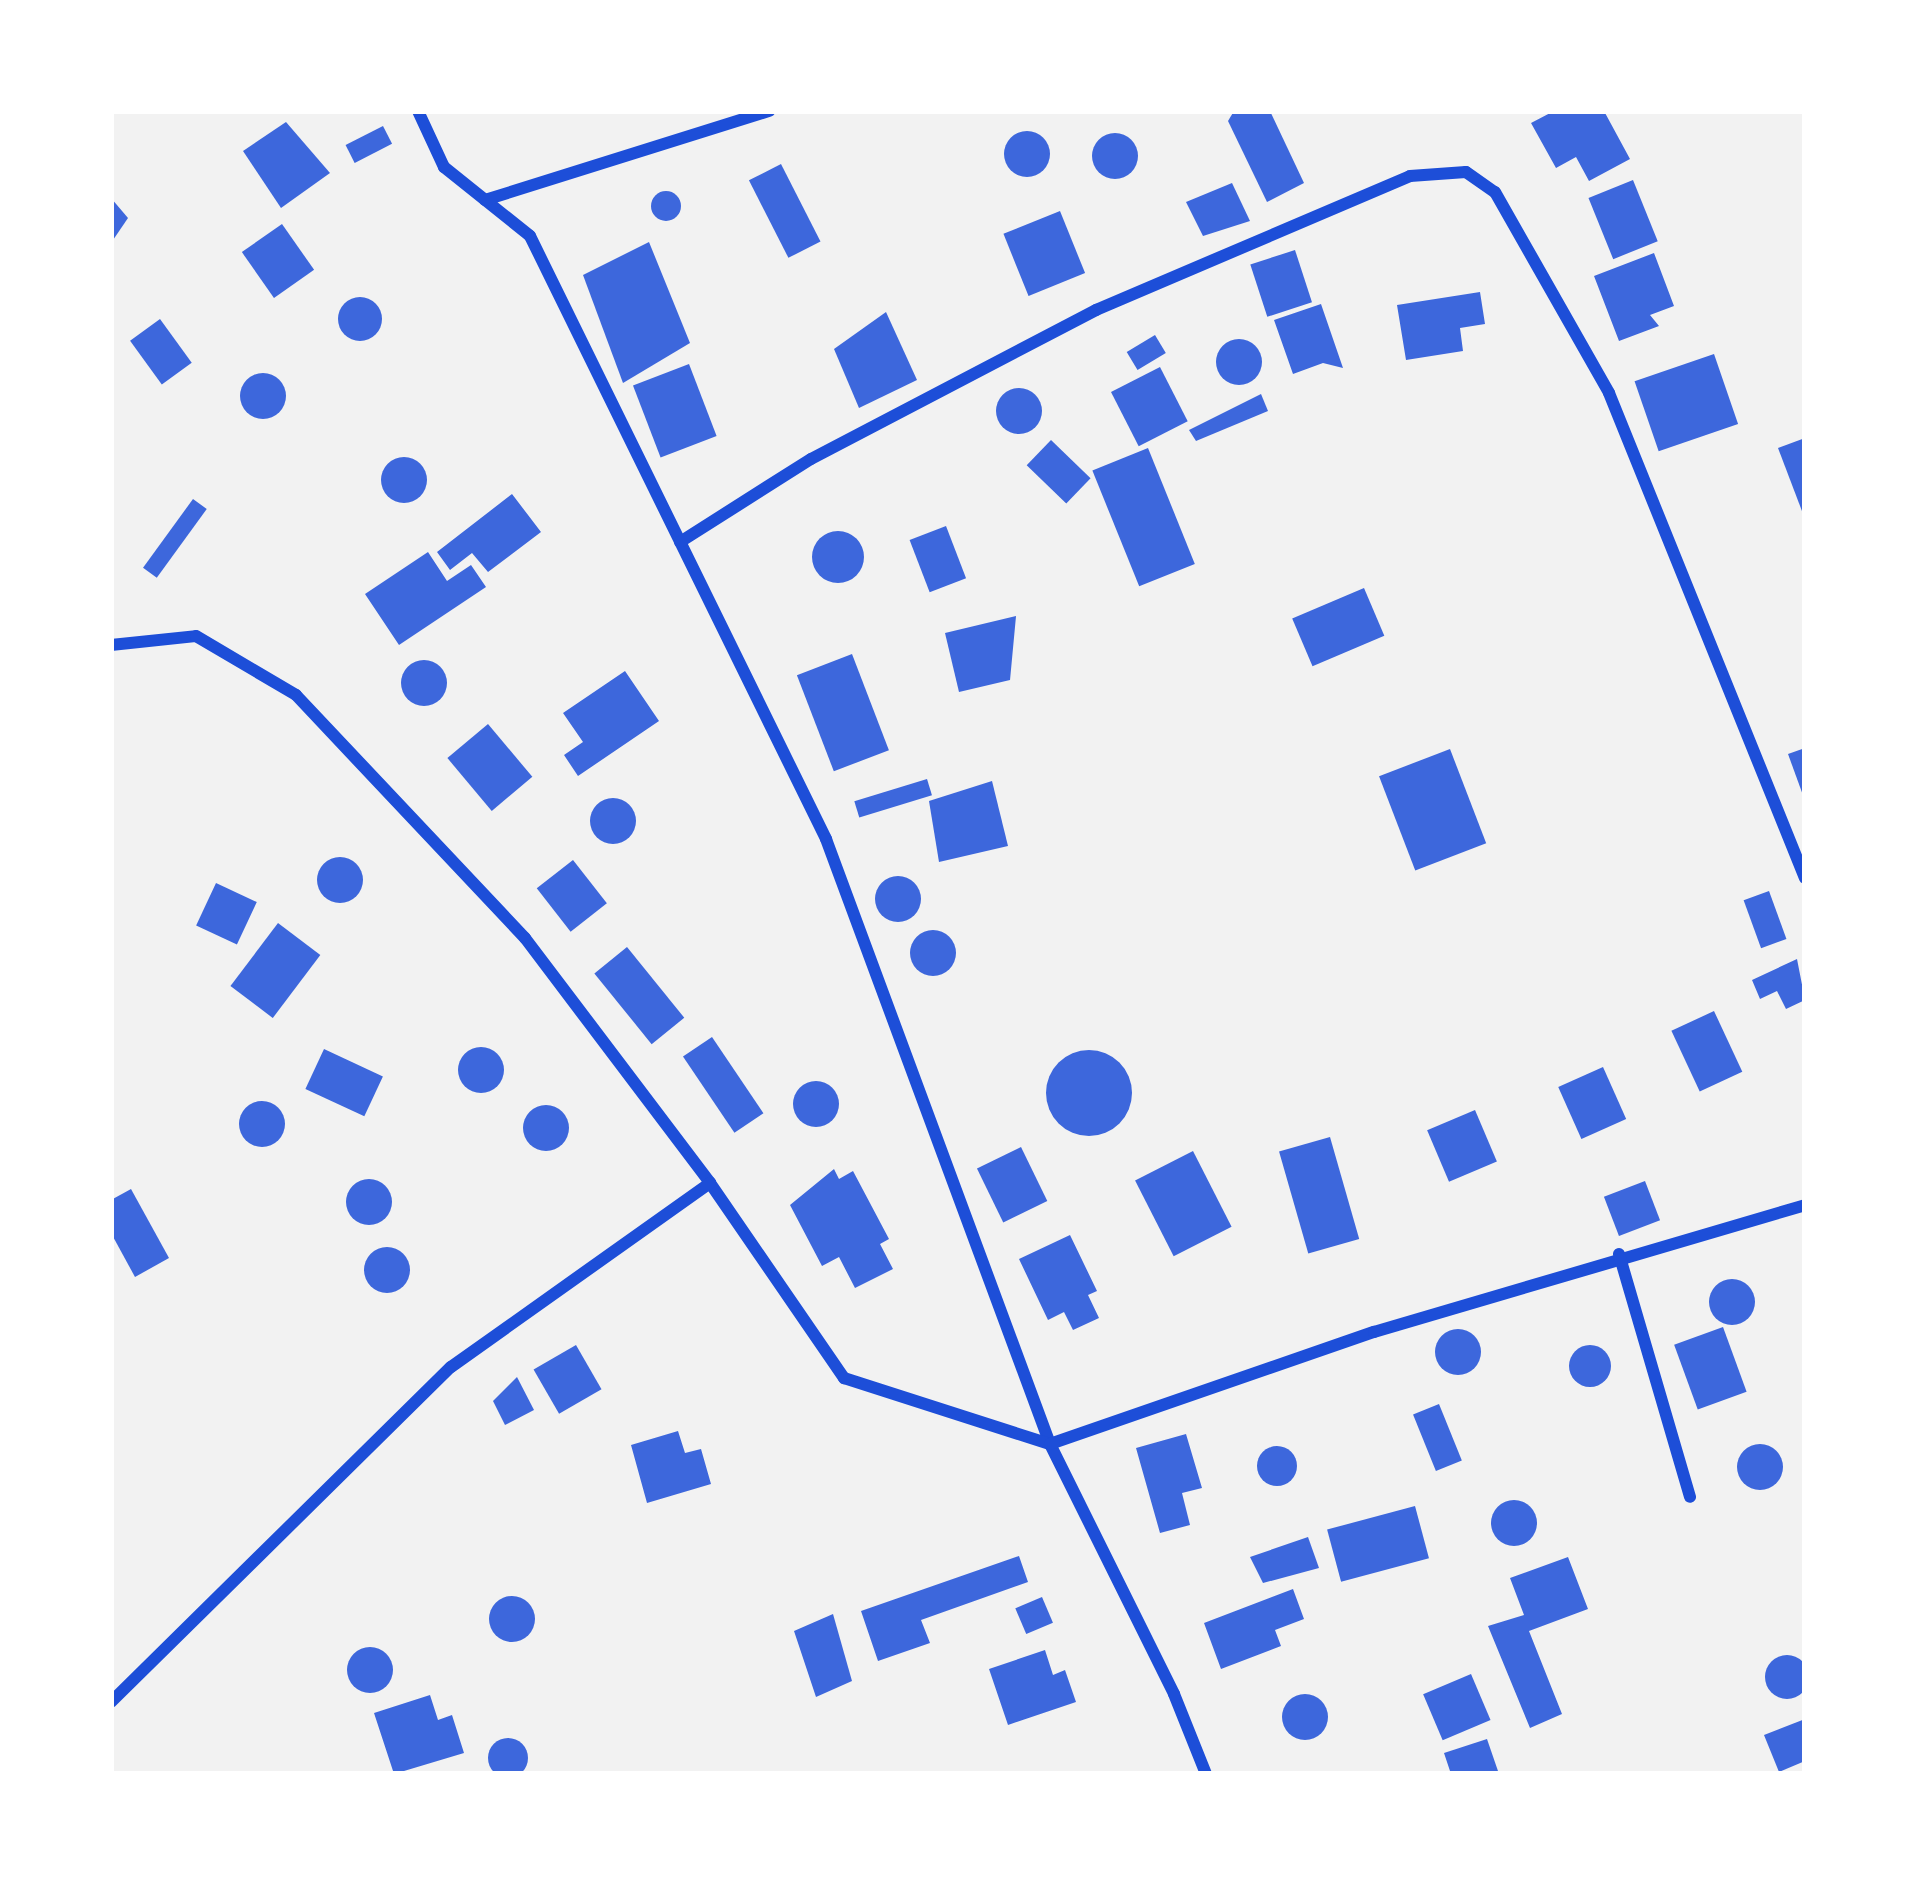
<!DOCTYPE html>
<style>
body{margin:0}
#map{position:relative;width:1916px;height:1885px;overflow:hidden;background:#f2f2f2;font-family:"PT Sans Narrow",sans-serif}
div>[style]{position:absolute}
.building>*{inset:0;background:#3d67dc;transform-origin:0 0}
.round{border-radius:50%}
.minor>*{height:12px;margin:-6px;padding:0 6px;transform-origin:6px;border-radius:6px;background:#1d4ed8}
span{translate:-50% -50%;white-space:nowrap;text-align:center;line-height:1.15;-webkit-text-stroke:12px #fff;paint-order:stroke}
.frame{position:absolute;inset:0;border:114px solid #fff;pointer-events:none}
</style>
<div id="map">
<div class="building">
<i style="clip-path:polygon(1234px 111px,1270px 111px,1304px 183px,1267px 202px,1228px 121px)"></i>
<i style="clip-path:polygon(1554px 111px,1604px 111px,1630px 159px,1589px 181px,1576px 157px,1556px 168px,1531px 123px)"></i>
<i style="clip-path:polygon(286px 122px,330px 173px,281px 208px,243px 151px)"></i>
<i style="left:383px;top:126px;width:20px;height:42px;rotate:63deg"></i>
<i class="round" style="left:1004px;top:131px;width:46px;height:46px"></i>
<i class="round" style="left:1092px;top:133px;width:46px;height:46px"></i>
<i style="left:781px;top:164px;width:87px;height:36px;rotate:63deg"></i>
<i style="left:1633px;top:180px;width:66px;height:48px;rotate:68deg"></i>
<i style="clip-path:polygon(1232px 183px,1250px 221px,1203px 236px,1186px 202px)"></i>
<i class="round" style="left:651px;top:191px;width:30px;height:30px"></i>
<i style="clip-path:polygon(111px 198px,128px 218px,111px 243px)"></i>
<i style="left:1060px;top:211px;width:67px;height:61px;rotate:68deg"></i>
<i style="left:282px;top:224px;width:56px;height:49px;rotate:55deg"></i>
<i style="clip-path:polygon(649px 242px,690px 343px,623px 383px,583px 275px)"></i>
<i style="left:1295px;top:250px;width:55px;height:47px;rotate:72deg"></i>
<i style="clip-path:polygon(1654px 253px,1674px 306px,1650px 315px,1659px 326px,1619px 341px,1594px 276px)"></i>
<i style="clip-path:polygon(1480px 292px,1485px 324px,1460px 328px,1463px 351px,1406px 360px,1397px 305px)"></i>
<i class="round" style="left:338px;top:297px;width:44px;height:44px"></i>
<i style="clip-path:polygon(1321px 304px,1343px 368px,1323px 363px,1293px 374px,1274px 320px)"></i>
<i style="clip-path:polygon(886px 312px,917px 380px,859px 408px,834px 349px)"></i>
<i style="left:160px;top:319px;width:54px;height:37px;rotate:54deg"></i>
<i style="left:1155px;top:335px;width:21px;height:33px;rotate:59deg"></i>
<i class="round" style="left:1216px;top:339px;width:46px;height:46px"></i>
<i style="left:1714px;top:354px;width:74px;height:84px;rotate:71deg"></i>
<i style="left:689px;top:364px;width:77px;height:60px;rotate:69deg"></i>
<i style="left:1160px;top:367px;width:61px;height:55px;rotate:63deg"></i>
<i class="round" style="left:240px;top:373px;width:46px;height:46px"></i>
<i class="round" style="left:996px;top:388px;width:46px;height:46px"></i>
<i style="clip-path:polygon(1261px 394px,1268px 411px,1196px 441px,1189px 430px)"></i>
<i style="clip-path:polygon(1805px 438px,1805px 519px,1778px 448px)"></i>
<i style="left:1051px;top:440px;width:55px;height:35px;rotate:44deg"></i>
<i style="left:1148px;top:448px;width:125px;height:60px;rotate:68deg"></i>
<i class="round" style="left:381px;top:457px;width:46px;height:46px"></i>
<i style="clip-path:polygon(512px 494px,541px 532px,488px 572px,472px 553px,450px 570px,437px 552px)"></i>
<i style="left:193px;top:499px;width:17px;height:85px;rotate:36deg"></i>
<i style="left:946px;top:526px;width:56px;height:39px;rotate:69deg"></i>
<i class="round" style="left:812px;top:531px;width:52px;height:52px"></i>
<i style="clip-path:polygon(428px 552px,447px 581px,471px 565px,486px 587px,399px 645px,365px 594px)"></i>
<i style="left:1364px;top:588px;width:52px;height:78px;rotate:67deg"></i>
<i style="clip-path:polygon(1016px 616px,1010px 680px,959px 692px,945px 633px)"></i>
<i style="left:852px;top:654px;width:103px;height:59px;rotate:69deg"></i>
<i class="round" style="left:401px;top:660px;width:46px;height:46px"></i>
<i style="clip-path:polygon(625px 671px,659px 721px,578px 776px,564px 755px,583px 742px,563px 713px)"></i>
<i style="left:488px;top:724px;width:69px;height:53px;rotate:50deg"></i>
<i style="clip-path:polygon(1805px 748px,1805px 798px,1804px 798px,1788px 754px)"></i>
<i style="left:1450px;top:749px;width:101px;height:76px;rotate:69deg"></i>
<i style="left:927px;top:779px;width:17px;height:76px;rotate:73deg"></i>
<i style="clip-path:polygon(992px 781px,1008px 846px,939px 862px,929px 801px)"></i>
<i class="round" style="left:590px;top:798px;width:46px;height:46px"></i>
<i class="round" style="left:317px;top:857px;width:46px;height:46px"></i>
<i style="left:573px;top:860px;width:55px;height:46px;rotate:52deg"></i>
<i class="round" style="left:875px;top:876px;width:46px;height:46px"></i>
<i style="left:216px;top:883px;width:45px;height:47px;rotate:25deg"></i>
<i style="left:1769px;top:891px;width:51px;height:27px;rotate:70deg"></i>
<i style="left:278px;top:923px;width:53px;height:79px;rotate:37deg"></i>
<i class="round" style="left:910px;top:930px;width:46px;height:46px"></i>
<i style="left:627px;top:947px;width:91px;height:42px;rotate:51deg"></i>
<i style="clip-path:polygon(1797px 959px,1805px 1000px,1786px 1009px,1777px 991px,1760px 999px,1752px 980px)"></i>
<i style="left:1714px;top:1011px;width:67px;height:47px;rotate:65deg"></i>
<i style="left:712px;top:1037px;width:92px;height:35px;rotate:56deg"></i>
<i class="round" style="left:458px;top:1047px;width:46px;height:46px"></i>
<i style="left:324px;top:1049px;width:65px;height:44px;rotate:25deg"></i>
<i class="round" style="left:1046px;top:1050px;width:86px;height:86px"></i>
<i style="left:1603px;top:1067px;width:57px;height:49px;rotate:66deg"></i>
<i class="round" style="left:793px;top:1081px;width:46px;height:46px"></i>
<i class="round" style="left:239px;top:1101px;width:46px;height:46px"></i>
<i class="round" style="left:523px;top:1105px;width:46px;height:46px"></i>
<i style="left:1475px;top:1110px;width:56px;height:52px;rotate:67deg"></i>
<i style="left:1330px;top:1137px;width:106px;height:53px;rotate:74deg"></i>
<i style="left:1021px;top:1147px;width:60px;height:49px;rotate:64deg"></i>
<i style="left:1193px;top:1151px;width:85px;height:65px;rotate:63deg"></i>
<i style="clip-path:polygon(834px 1169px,839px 1179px,853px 1171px,889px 1239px,880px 1244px,893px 1269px,855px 1288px,839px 1257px,822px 1266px,790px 1205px)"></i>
<i class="round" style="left:346px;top:1179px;width:46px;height:46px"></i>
<i style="left:1645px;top:1181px;width:42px;height:44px;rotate:69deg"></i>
<i style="clip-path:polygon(131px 1189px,169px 1258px,135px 1277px,111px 1233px,111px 1200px)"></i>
<i style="clip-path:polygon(1070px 1235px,1097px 1291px,1088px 1295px,1099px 1318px,1073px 1330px,1064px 1312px,1048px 1320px,1019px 1259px)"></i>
<i class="round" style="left:364px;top:1247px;width:46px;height:46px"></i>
<i class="round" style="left:1709px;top:1279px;width:46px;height:46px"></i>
<i style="left:1723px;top:1327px;width:69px;height:52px;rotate:70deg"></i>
<i class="round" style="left:1435px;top:1329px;width:46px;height:46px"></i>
<i class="round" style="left:1569px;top:1345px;width:42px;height:42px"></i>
<i style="left:576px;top:1345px;width:51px;height:49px;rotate:60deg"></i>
<i style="clip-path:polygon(517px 1377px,534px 1410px,505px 1425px,493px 1401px)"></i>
<i style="left:1439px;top:1404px;width:61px;height:28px;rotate:68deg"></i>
<i style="clip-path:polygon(678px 1431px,685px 1453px,701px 1449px,711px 1484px,647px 1503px,631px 1445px)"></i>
<i style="clip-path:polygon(1186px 1434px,1202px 1488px,1182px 1493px,1190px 1525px,1160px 1533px,1136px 1448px)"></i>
<i class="round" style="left:1737px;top:1444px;width:46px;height:46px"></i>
<i class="round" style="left:1257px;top:1446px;width:40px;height:40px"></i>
<i class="round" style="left:1491px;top:1500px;width:46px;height:46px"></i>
<i style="left:1415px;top:1506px;width:54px;height:91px;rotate:75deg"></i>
<i style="clip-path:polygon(1308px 1537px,1319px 1568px,1263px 1583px,1250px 1557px)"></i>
<i style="clip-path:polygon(1019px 1556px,1028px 1582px,921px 1620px,930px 1643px,878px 1661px,861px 1611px)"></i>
<i style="clip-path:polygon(1568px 1557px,1588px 1609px,1529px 1631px,1562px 1714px,1530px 1728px,1488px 1626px,1524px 1615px,1510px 1578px)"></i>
<i style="clip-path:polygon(1293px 1589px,1304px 1619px,1275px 1630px,1281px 1646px,1221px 1669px,1204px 1623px)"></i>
<i class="round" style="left:489px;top:1596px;width:46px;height:46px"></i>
<i style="left:1042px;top:1597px;width:28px;height:29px;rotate:67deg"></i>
<i style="clip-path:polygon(833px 1614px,852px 1681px,816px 1697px,794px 1631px)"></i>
<i class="round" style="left:347px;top:1647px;width:46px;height:46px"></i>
<i style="clip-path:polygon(1045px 1650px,1053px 1675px,1065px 1670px,1076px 1702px,1008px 1725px,989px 1669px)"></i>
<i class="round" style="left:1765px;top:1655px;width:44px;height:44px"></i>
<i style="left:1471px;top:1674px;width:50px;height:52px;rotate:67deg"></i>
<i class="round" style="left:1282px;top:1694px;width:46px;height:46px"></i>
<i style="clip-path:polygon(430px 1695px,438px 1720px,452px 1715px,464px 1753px,394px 1774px,374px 1713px)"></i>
<i style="clip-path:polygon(1805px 1719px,1805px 1761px,1779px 1772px,1764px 1735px)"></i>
<i class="round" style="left:488px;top:1738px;width:40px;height:40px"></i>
<i style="clip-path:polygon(1487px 1739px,1499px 1774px,1451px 1774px,1444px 1753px)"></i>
</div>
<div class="minor">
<i style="left:418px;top:111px;width:62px;rotate:65.1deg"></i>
<i style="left:444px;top:167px;width:110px;rotate:38.7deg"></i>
<i style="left:530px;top:236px;width:672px;rotate:63.85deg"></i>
<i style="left:826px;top:839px;width:645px;rotate:69.68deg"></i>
<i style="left:1050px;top:1444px;width:279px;rotate:63.6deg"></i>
<i style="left:1174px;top:1694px;width:86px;rotate:68.2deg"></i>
<i style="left:485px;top:200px;width:298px;rotate:-17.4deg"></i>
<i style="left:680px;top:542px;width:155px;rotate:-32.4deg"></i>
<i style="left:811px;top:459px;width:322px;rotate:-27.6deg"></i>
<i style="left:1096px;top:310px;width:341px;rotate:-23.1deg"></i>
<i style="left:1410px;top:176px;width:56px;rotate:-4.1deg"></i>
<i style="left:1466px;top:172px;width:35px;rotate:35deg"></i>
<i style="left:1495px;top:192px;width:231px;rotate:60.4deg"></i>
<i style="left:1609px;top:393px;width:523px;rotate:68deg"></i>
<i style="left:111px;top:645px;width:85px;rotate:-6deg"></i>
<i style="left:196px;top:636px;width:116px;rotate:30.5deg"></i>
<i style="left:296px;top:695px;width:334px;rotate:46.7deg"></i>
<i style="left:525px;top:938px;width:307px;rotate:52.9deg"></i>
<i style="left:710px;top:1183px;width:237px;rotate:55.5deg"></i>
<i style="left:844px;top:1378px;width:216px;rotate:17.8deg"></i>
<i style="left:1050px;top:1444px;width:343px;rotate:-19.1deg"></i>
<i style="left:1374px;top:1332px;width:449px;rotate:-16.4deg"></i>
<i style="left:1619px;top:1254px;width:253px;rotate:73.7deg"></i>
<i style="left:111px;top:1702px;width:477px;rotate:-44.6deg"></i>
<i style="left:451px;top:1367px;width:318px;rotate:-35.4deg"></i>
</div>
<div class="frame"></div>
</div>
